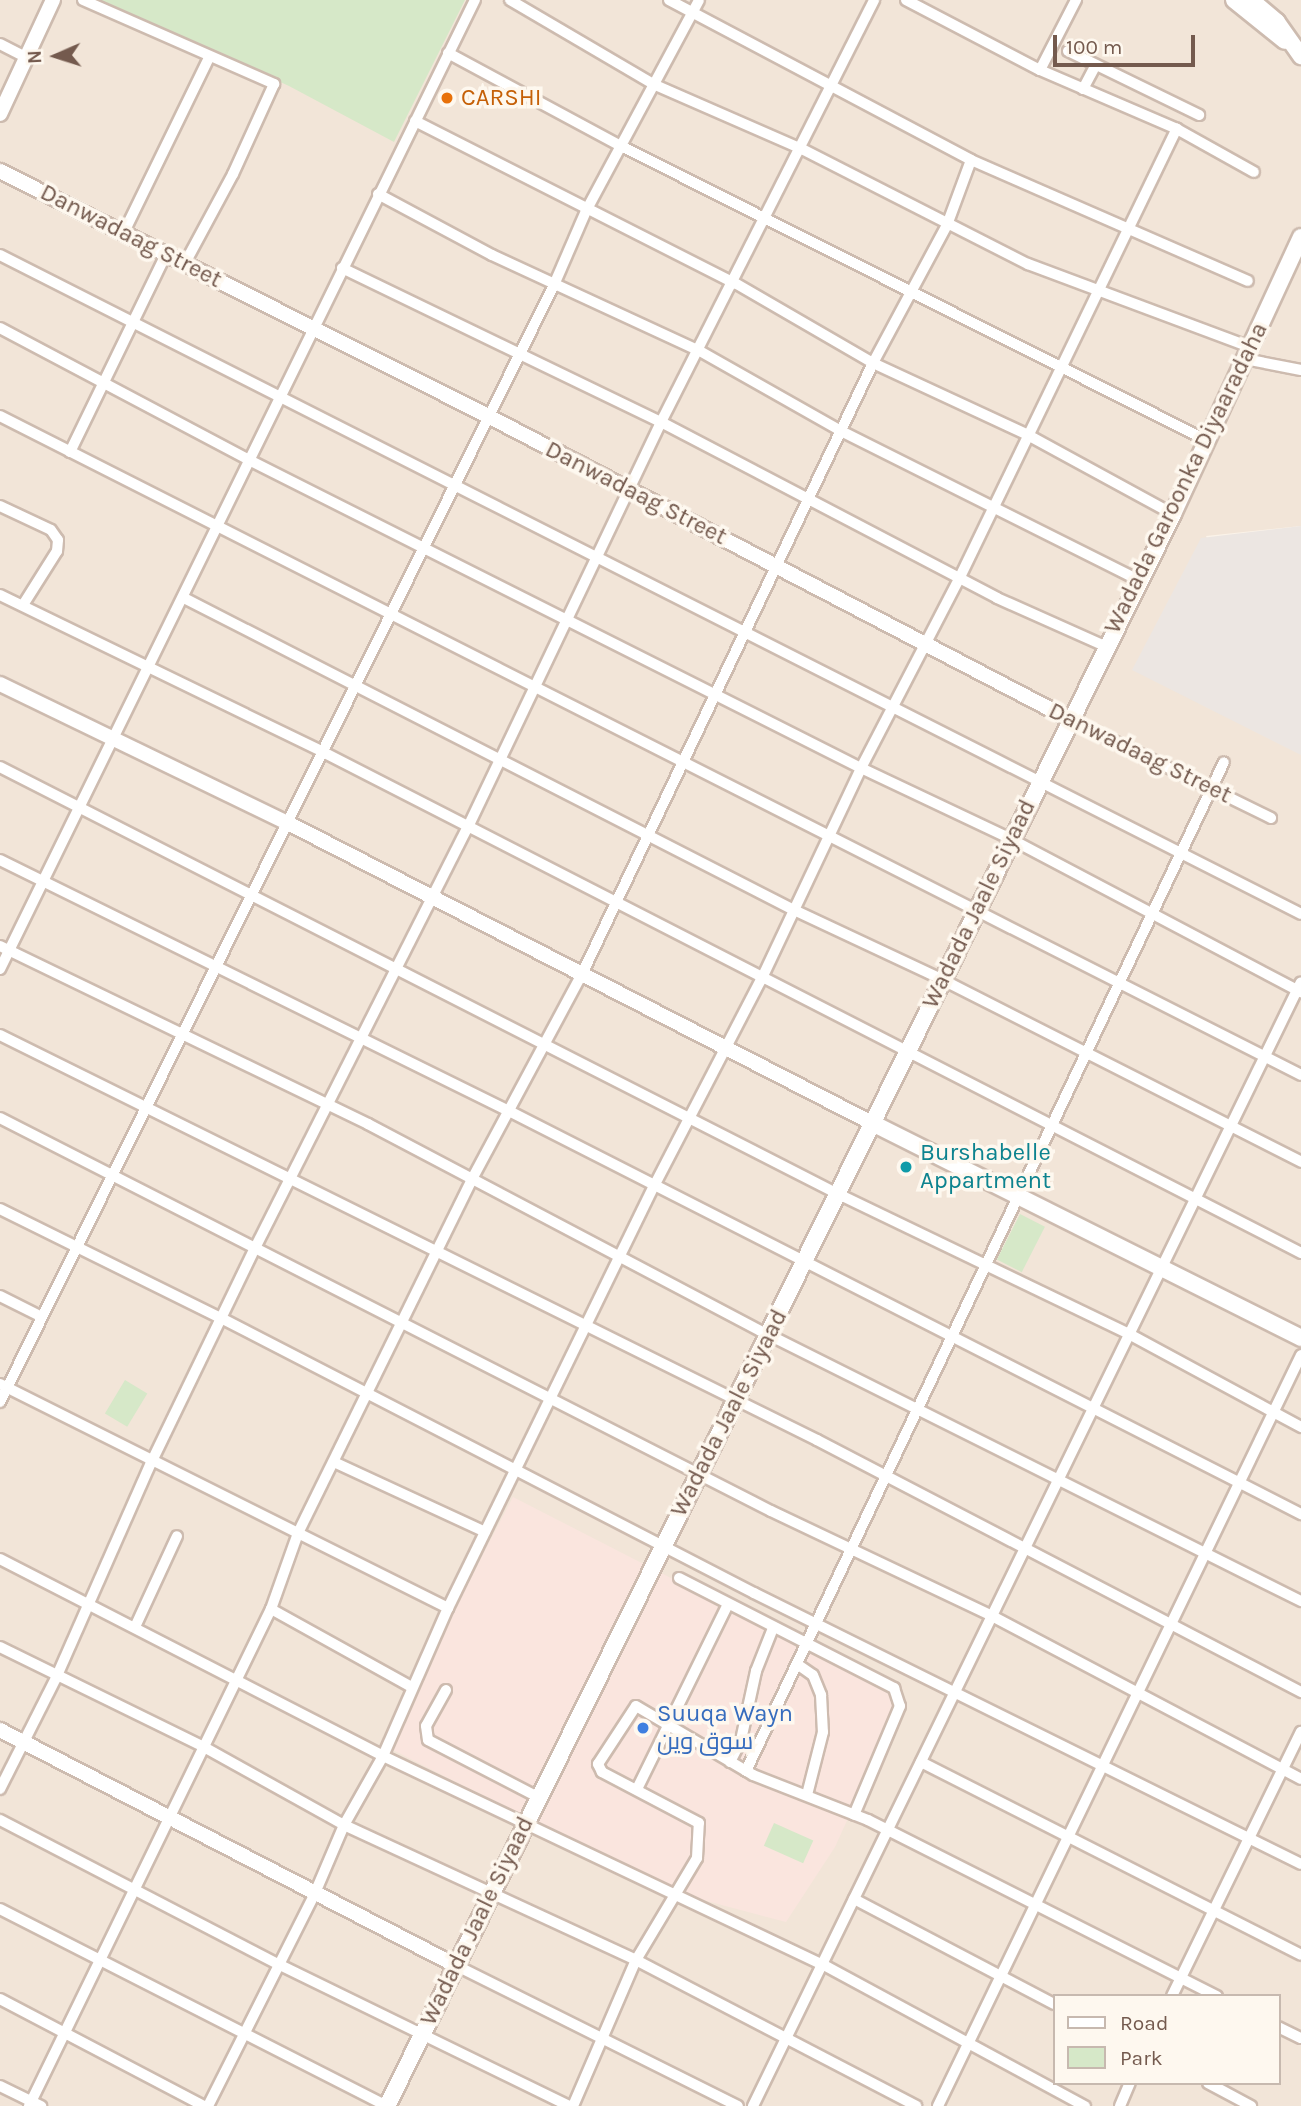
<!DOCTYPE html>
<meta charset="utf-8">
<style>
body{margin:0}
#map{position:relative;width:1301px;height:2106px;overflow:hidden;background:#fbf3e9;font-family:Karla,Cairo,sans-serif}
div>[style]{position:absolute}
.residential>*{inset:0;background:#f2e5d8}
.commercial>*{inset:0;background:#fae5de}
.industrial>*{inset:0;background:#ece6e2}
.green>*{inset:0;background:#d6e8c8;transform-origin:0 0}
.roads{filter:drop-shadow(2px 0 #cdbbaf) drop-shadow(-2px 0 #cdbbaf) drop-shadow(0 2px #cdbbaf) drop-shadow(0 -2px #cdbbaf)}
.minor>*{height:10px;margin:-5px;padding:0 5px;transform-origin:5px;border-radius:5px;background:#fff}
.tertiary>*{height:14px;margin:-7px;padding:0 7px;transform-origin:7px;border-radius:7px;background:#fff}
.secondary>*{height:16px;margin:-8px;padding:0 8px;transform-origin:8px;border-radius:8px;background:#fff}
.dots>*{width:19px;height:19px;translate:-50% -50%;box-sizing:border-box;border:4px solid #fef8ef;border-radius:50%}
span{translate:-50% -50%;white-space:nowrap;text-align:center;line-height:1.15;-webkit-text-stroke:7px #fef8ef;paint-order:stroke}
.food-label{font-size:24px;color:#c56008}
.left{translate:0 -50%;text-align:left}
.street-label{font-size:24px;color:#745a4e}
.culture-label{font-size:24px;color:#0d838f}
.shop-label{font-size:24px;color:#366cbe}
.legend{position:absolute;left:1053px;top:1994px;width:228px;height:91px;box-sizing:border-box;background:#fef8ef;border:2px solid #c7b9af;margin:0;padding:9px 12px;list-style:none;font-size:21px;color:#745a4e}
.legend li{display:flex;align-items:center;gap:14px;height:35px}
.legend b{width:35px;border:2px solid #c7b9af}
.north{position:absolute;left:21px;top:21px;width:70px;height:70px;-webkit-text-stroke:5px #fef8ef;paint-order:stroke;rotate:267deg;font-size:19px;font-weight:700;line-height:28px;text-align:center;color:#745a4e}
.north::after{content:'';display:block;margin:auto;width:24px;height:32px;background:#745a4e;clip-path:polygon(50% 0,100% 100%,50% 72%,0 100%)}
.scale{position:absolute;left:1053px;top:35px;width:142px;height:32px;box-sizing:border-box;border:4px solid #745a4e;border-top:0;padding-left:9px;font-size:21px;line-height:24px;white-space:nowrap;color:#745a4e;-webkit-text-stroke:5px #fef8ef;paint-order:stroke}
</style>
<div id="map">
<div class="residential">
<i style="clip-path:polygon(evenodd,0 0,1301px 0,1301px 526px,1206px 536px,1301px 748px,1301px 2106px,0 2106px,0 0,1054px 1996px,1278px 1996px,1278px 2083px,1054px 2083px,1054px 1996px)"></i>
</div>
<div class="commercial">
<i style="clip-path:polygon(513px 1497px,903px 1697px,835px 1847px,786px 1922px,669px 1891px,389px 1748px,451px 1615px)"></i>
</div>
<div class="industrial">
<i style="clip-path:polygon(1301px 526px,1301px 755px,1132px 670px,1201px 538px)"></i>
</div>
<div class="green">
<i style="clip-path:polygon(100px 0,465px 0,394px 142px,289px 86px)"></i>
<i style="left:1020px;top:1214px;width:28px;height:51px;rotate:27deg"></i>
<i style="left:125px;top:1380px;width:26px;height:39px;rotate:31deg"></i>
<i style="left:774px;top:1823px;width:43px;height:25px;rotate:24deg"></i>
</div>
<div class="roads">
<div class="minor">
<i style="left:83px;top:0;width:209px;rotate:23.7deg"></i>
<i style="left:274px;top:84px;width:99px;rotate:114.5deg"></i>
<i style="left:233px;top:174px;width:101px;rotate:118.3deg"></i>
<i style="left:510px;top:0;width:166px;rotate:30.4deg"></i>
<i style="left:653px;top:84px;width:163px;rotate:23.6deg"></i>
<i style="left:802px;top:149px;width:254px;rotate:27deg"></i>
<i style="left:1028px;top:264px;width:237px;rotate:20.5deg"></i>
<i style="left:669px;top:0;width:342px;rotate:27.9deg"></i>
<i style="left:971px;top:160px;width:302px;rotate:23.6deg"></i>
<i style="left:906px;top:0;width:151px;rotate:27.6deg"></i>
<i style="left:1040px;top:70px;width:149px;rotate:23.3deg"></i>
<i style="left:1177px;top:129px;width:88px;rotate:29.2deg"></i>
<i style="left:0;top:44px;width:28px;rotate:27deg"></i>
<i style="left:1068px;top:51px;width:146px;rotate:26deg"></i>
<i style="left:448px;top:53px;width:196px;rotate:28.3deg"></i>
<i style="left:621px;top:146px;width:657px;rotate:26.68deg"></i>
<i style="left:1040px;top:70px;width:79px;rotate:-62.8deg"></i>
<i style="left:1083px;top:89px;width:27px;rotate:-62deg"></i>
<i style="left:415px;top:121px;width:359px;rotate:26.9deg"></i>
<i style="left:735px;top:283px;width:160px;rotate:30.1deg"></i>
<i style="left:873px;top:363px;width:169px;rotate:24.9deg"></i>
<i style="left:1026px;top:434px;width:167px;rotate:28.6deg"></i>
<i style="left:378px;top:194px;width:129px;rotate:28.2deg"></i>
<i style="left:492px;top:255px;width:227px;rotate:24.8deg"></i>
<i style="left:698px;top:350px;width:167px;rotate:29.5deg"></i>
<i style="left:843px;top:432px;width:330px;rotate:26.6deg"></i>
<i style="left:124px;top:232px;width:194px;rotate:-64deg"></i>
<i style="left:0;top:255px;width:1458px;rotate:26.86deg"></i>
<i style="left:342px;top:268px;width:354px;rotate:25.8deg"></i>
<i style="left:661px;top:422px;width:379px;rotate:27.6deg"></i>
<i style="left:997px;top:598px;width:118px;rotate:24deg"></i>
<i style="left:0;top:328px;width:284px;rotate:27.9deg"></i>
<i style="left:251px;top:461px;width:683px;rotate:26.72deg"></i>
<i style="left:861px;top:768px;width:159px;rotate:25.3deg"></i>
<i style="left:1005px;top:836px;width:335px;rotate:27.8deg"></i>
<i style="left:1245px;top:359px;width:57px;rotate:11.1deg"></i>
<i style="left:0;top:416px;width:1458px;rotate:26.86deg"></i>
<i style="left:70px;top:452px;width:220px;rotate:-64.1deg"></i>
<i style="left:0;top:506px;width:56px;rotate:25.2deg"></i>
<i style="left:51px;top:530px;width:12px;rotate:55deg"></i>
<i style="left:58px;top:540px;width:11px;rotate:95deg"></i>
<i style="left:57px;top:551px;width:64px;rotate:122.2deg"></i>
<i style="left:0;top:595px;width:359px;rotate:25.9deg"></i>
<i style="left:323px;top:752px;width:1099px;rotate:27.12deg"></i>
<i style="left:184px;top:598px;width:685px;rotate:27.09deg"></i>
<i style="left:794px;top:910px;width:162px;rotate:25.1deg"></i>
<i style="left:941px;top:979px;width:404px;rotate:26.9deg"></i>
<i style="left:1069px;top:719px;width:225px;rotate:26.1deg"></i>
<i style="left:0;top:767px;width:938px;rotate:27deg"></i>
<i style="left:836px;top:1193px;width:325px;rotate:25.7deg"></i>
<i style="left:1129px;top:1334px;width:196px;rotate:28.4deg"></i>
<i style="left:0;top:860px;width:568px;rotate:26.25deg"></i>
<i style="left:509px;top:1111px;width:889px;rotate:26.97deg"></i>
<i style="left:0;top:946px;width:409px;rotate:25.8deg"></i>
<i style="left:368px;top:1124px;width:453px;rotate:27.8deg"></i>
<i style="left:769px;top:1335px;width:595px;rotate:26.57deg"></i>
<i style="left:0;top:969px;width:1079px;rotate:-63.89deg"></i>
<i style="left:0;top:1035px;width:912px;rotate:26.37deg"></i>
<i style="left:817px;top:1440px;width:546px;rotate:27.5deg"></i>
<i style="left:0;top:1118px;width:865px;rotate:27.01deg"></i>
<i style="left:771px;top:1511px;width:245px;rotate:25.4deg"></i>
<i style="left:992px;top:1616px;width:349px;rotate:27.8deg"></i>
<i style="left:0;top:1209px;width:246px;rotate:26.3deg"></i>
<i style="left:221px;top:1318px;width:600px;rotate:27.29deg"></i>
<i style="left:754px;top:1593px;width:610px;rotate:26.36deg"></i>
<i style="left:0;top:1296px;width:45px;rotate:26.6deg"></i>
<i style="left:0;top:1384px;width:501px;rotate:26.57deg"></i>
<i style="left:0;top:1402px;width:1247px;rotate:-63.62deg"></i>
<i style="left:554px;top:285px;width:81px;rotate:-66.6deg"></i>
<i style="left:586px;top:211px;width:239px;rotate:-61.8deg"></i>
<i style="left:336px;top:1463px;width:164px;rotate:24.8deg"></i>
<i style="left:0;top:1559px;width:431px;rotate:27.2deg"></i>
<i style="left:383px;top:1756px;width:486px;rotate:25.4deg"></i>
<i style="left:822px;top:1964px;width:299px;rotate:28.4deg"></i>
<i style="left:679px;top:1578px;width:242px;rotate:27.1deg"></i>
<i style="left:894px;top:1688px;width:19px;rotate:72deg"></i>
<i style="left:900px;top:1706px;width:118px;rotate:112.9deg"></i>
<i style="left:271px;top:1609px;width:161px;rotate:29deg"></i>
<i style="left:135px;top:1627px;width:100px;rotate:-65.2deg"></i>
<i style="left:0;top:1647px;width:227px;rotate:26.1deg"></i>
<i style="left:204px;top:1747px;width:160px;rotate:29.1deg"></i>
<i style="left:344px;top:1825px;width:322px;rotate:24.8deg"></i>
<i style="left:636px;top:1960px;width:316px;rotate:27.5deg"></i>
<i style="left:797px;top:1664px;width:19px;rotate:35deg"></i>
<i style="left:813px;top:1675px;width:22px;rotate:68deg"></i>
<i style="left:821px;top:1695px;width:37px;rotate:87deg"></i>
<i style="left:823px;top:1732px;width:65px;rotate:104.3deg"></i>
<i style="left:446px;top:1690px;width:41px;rotate:119.1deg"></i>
<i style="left:426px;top:1726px;width:14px;rotate:82deg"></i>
<i style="left:428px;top:1740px;width:124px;rotate:27.4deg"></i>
<i style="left:730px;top:1762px;width:25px;rotate:-63deg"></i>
<i style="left:741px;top:1740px;width:71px;rotate:-77.7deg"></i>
<i style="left:756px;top:1671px;width:46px;rotate:-68.4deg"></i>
<i style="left:921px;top:1762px;width:426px;rotate:26.9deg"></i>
<i style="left:746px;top:1771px;width:1116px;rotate:-64.65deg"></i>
<i style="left:0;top:1789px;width:124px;rotate:-63.2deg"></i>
<i style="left:56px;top:1678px;width:235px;rotate:-66.2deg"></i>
<i style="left:151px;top:1463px;width:241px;rotate:-64.2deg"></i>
<i style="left:256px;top:1246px;width:467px;rotate:-63.2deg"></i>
<i style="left:467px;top:829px;width:451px;rotate:-64.5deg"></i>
<i style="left:661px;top:422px;width:473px;rotate:-63.2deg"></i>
<i style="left:637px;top:1789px;width:204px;rotate:-63.8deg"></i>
<i style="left:0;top:1820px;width:313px;rotate:27.4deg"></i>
<i style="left:278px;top:1964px;width:324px;rotate:26deg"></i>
<i style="left:854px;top:1899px;width:226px;rotate:27.7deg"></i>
<i style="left:0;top:1909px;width:433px;rotate:27deg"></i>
<i style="left:455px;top:1965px;width:316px;rotate:26.5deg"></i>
<i style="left:1172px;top:1996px;width:294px;rotate:-64deg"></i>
<i style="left:0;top:1999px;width:230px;rotate:27.7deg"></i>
<i style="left:1278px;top:2027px;width:25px;rotate:26deg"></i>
<i style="left:1208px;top:2083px;width:49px;rotate:28.1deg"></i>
<i style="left:0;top:2086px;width:46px;rotate:26deg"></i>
<i style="left:29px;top:2106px;width:553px;rotate:-64.04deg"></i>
<i style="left:271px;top:1609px;width:81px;rotate:-70.4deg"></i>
<i style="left:298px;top:1533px;width:392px;rotate:-63.8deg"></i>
<i style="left:471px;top:1181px;width:235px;rotate:-61.8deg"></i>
<i style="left:582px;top:974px;width:677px;rotate:-64.53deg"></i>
<i style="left:873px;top:363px;width:157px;rotate:-61.8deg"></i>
<i style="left:947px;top:225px;width:69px;rotate:-69.7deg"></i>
<i style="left:208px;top:2106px;width:238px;rotate:-63.3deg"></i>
<i style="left:315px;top:1893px;width:74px;rotate:-66.9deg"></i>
<i style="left:344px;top:1825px;width:79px;rotate:-60.5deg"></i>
<i style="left:383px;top:1756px;width:162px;rotate:-66.3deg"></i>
<i style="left:448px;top:1608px;width:470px;rotate:-64deg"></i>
<i style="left:654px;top:1186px;width:232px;rotate:-62.6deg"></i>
<i style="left:761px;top:980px;width:234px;rotate:-64.7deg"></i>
<i style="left:861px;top:768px;width:215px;rotate:-62.6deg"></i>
<i style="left:960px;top:577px;width:498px;rotate:-64.2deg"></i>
<i style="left:573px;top:2106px;width:159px;rotate:-66.7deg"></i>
<i style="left:636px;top:1960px;width:119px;rotate:-59.1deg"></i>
<i style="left:697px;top:1858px;width:35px;rotate:-87deg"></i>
<i style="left:699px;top:1823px;width:110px;rotate:-152.3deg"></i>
<i style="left:602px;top:1772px;width:9px;rotate:-117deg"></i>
<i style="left:598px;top:1764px;width:69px;rotate:-56.8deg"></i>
<i style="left:636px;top:1706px;width:136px;rotate:30.5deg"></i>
<i style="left:753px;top:1775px;width:123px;rotate:21.4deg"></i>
<i style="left:868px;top:1820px;width:391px;rotate:26.8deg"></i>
<i style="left:753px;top:2106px;width:1250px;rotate:-64.01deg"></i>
<i style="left:938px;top:2106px;width:834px;rotate:-64.2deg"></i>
<i style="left:1120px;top:2106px;width:25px;rotate:-67deg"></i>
</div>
<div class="tertiary">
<i style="left:0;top:114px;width:126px;rotate:-65.1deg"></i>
<i style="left:0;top:171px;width:546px;rotate:26.66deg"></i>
<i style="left:488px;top:416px;width:655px;rotate:27.54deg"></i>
<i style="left:0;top:684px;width:318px;rotate:25.8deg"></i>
<i style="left:286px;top:822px;width:659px;rotate:27.19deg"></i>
<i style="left:0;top:1730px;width:512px;rotate:27.32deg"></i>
</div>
<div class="secondary">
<i style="left:1234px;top:0;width:65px;rotate:38.8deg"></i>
<i style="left:1251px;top:0;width:34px;rotate:40deg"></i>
<i style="left:1277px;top:22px;width:42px;rotate:54.8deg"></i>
<i style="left:872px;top:1123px;width:480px;rotate:26.6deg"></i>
<i style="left:387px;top:2106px;width:1775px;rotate:-63.72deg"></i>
<i style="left:1173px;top:514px;width:305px;rotate:-65.2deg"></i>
</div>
</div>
<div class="dots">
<i style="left:447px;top:98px;background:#e8710a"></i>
<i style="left:906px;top:1167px;background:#0f9aa8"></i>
<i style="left:643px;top:1728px;background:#3f7fe0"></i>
</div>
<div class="food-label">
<span class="left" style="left:461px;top:98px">CARSHI</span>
</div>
<div class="street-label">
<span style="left:131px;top:236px;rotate:27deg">Danwadaag Street</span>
<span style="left:1186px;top:478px;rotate:-64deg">Wadada Garoonka Diyaaradaha</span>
<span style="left:636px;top:493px;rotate:27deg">Danwadaag Street</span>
<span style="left:1140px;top:753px;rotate:26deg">Danwadaag Street</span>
<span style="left:979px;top:904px;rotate:-64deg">Wadada Jaale Siyaad</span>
<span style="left:729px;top:1413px;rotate:-63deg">Wadada Jaale Siyaad</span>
<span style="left:477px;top:1921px;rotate:-64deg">Wadada Jaale Siyaad</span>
</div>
<div class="culture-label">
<span class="left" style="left:920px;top:1167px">Burshabelle<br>Appartment</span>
</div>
<div class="shop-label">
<span class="left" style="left:657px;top:1728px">Suuqa Wayn<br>سوق وين</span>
</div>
<ul class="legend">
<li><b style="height:9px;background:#fff"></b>Road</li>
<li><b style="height:19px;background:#d6e8c8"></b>Park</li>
</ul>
<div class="north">N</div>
<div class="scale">100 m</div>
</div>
